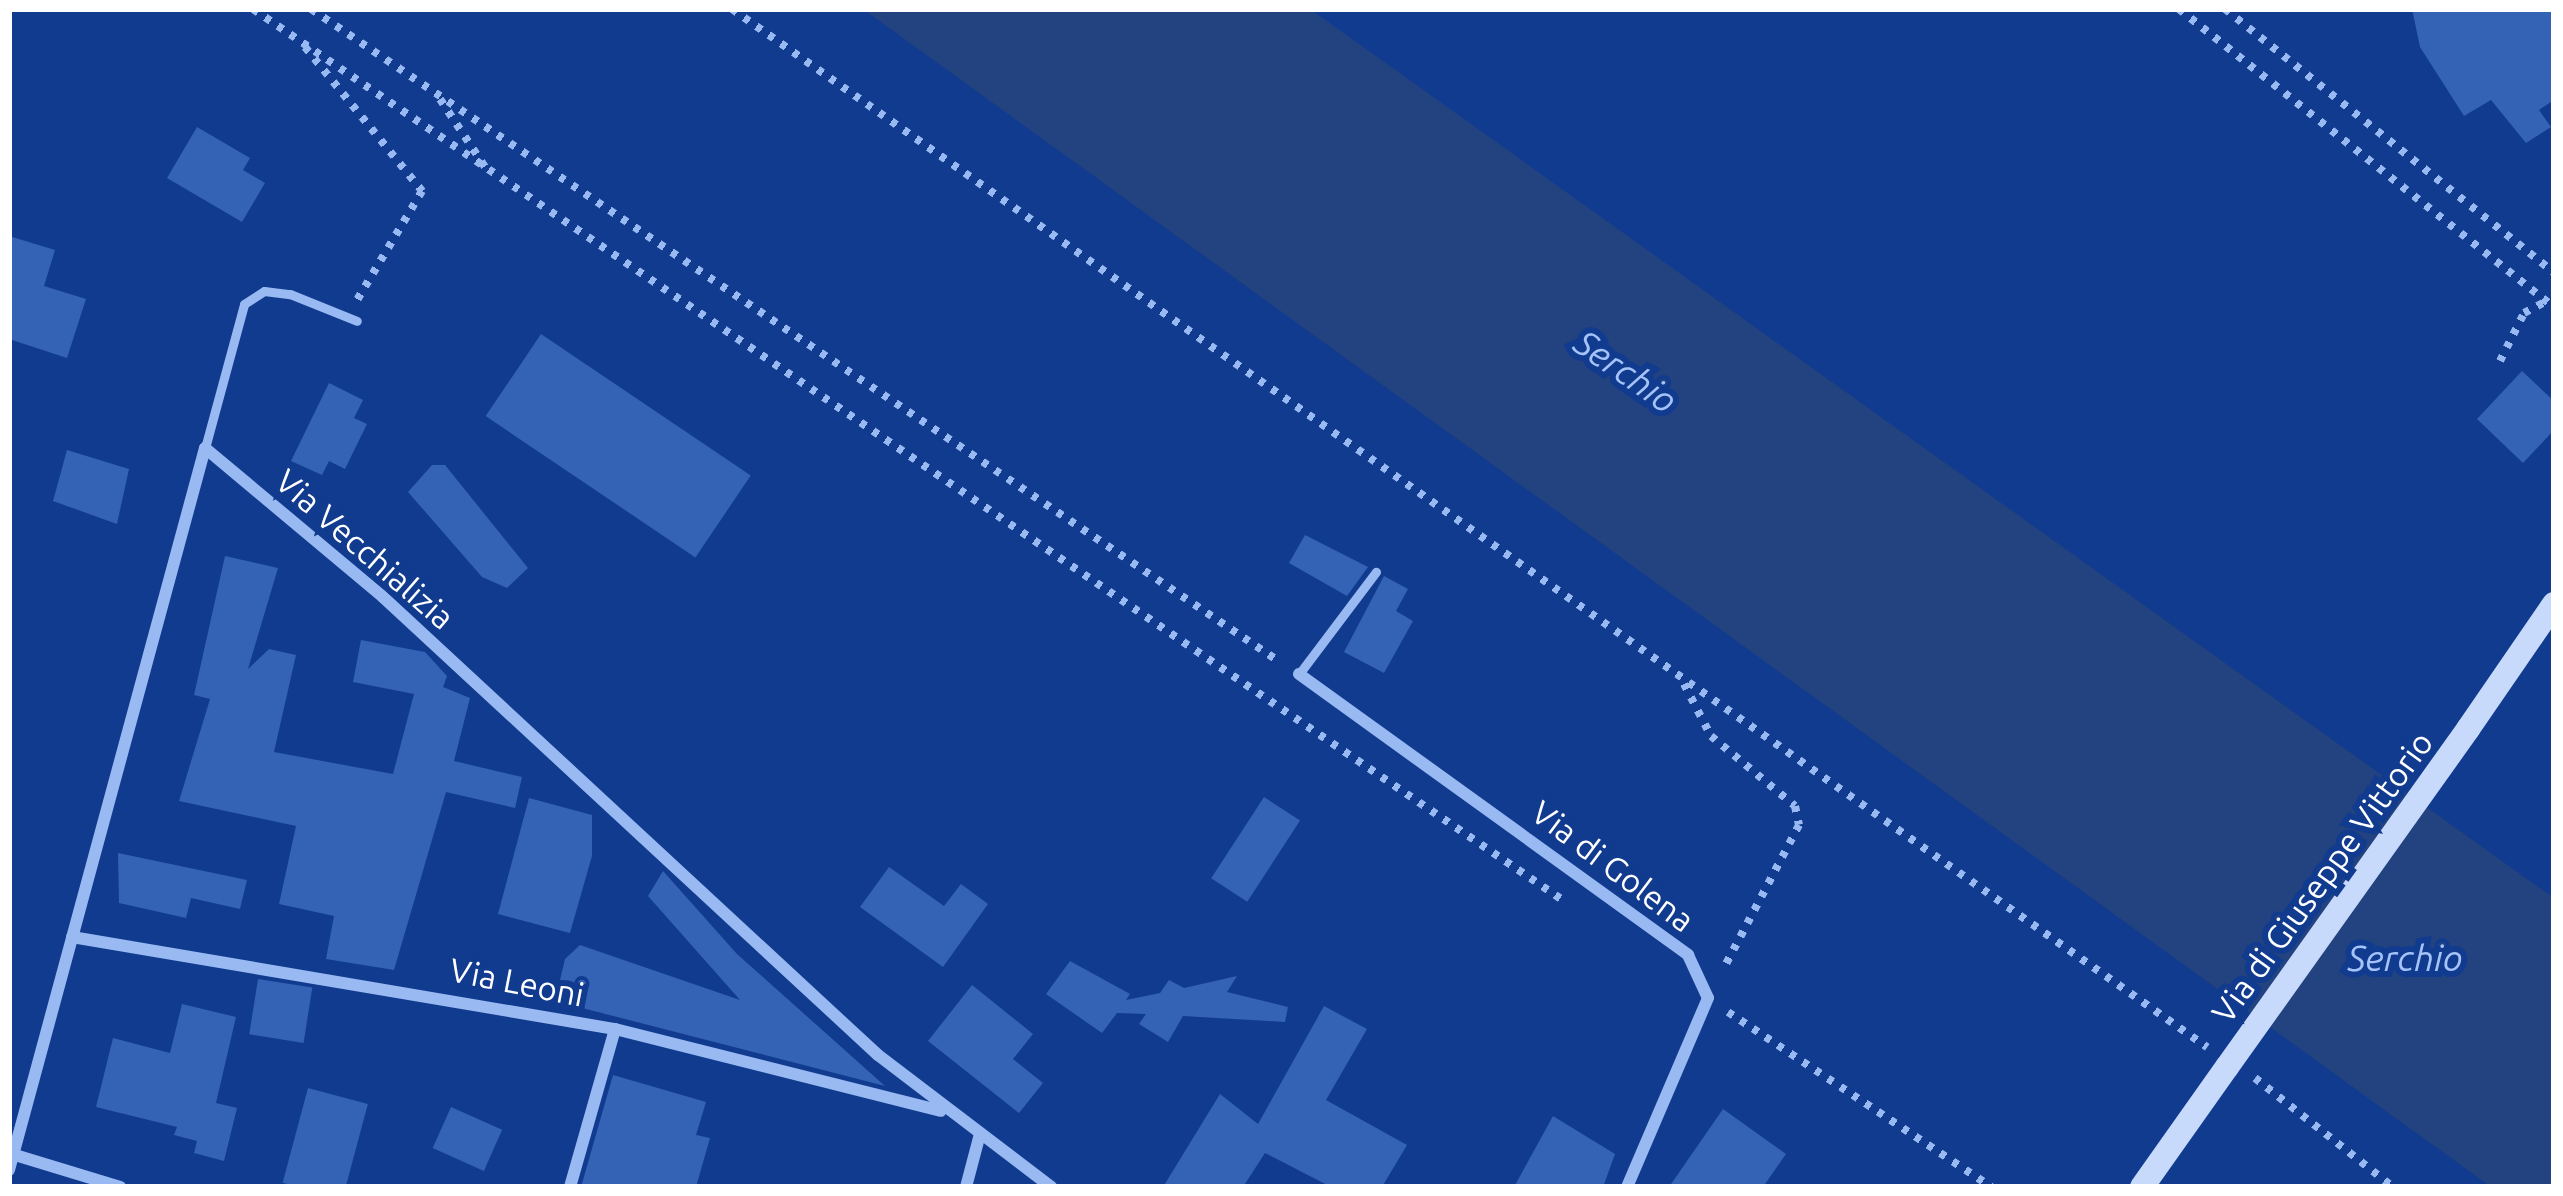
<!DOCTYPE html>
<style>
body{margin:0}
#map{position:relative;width:2563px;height:1196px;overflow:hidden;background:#113b8e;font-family:Ubuntu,sans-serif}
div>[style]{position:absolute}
.water>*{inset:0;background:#234280}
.building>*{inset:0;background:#3462b5;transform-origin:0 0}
.path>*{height:8px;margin-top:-4px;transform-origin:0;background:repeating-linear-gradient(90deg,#99b9f2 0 6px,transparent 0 15px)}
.lane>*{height:9px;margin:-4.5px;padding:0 4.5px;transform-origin:4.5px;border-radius:4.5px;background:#99b9f2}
.street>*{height:12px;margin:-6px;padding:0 6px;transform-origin:6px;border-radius:6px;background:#99b9f2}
.secondary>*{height:24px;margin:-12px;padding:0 12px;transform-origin:12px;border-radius:12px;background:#c8dafc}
.secondary-bridge>*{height:24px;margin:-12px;padding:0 12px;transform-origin:12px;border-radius:12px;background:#c8dafc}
span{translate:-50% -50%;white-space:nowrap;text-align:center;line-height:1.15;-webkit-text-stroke:12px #113b8e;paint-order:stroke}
.street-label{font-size:33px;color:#fff}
.water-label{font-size:36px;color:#a5c3f9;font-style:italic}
.frame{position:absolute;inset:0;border:12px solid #fff;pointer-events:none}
</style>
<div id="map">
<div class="water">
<i style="clip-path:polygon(863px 9px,1310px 9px,2554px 898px,2554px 1187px,2491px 1187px)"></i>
</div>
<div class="building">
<i style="clip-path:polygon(2412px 9px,2554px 9px,2554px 100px,2539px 110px,2551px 127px,2526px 143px,2491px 100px,2464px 116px,2420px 47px)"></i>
<i style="clip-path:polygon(197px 127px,250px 158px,243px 170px,265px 183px,242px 222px,167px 178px)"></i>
<i style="clip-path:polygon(9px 236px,55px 250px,44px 286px,86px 299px,67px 358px,9px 339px)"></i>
<i style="left:541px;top:334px;width:253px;height:99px;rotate:34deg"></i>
<i style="clip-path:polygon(2522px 371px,2554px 401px,2554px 430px,2523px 463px,2477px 419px)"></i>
<i style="clip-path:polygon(329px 383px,363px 400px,354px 418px,367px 424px,345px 469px,329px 461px,322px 475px,291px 461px)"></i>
<i style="clip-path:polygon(67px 450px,129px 469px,117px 524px,53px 501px)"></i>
<i style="clip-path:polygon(432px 465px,445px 465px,528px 568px,507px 588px,482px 577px,408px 492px)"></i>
<i style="clip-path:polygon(1305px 535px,1368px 567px,1347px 596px,1289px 563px)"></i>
<i style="clip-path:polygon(225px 556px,278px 568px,248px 669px,269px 649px,296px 655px,274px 752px,393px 774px,414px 694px,353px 682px,361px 640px,425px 652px,447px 676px,443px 687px,470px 698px,454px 761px,522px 777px,515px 808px,446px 792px,394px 970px,326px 959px,334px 916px,279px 904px,296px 826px,179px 801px,210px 699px,194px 695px)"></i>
<i style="clip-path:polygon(1384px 576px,1408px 589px,1396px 611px,1413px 621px,1384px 673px,1344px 652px)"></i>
<i style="left:1264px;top:797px;width:43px;height:97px;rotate:33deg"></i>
<i style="clip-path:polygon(529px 798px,592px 815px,592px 856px,570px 933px,498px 914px)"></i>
<i style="clip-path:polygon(118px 853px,247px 880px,240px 909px,191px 898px,186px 918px,119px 903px)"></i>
<i style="clip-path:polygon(889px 867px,944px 906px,961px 884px,988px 904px,943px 967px,860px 907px)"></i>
<i style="clip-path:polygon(663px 871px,737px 954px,885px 1086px,555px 1001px,565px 959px,580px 945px,740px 1000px,648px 896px)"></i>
<i style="clip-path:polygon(1070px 961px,1130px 994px,1126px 1000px,1160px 993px,1169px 980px,1184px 988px,1237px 976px,1227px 992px,1288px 1007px,1285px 1022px,1183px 1016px,1168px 1042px,1139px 1024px,1146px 1014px,1117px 1013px,1102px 1033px,1046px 994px)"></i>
<i style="left:258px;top:979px;width:55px;height:56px;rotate:9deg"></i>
<i style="clip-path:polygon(972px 985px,1033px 1034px,1013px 1059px,1043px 1083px,1019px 1113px,928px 1041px)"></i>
<i style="clip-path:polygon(182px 1004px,236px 1017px,216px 1103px,237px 1108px,224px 1161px,194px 1153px,197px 1141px,174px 1135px,177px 1127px,96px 1107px,113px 1038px,170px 1053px)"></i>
<i style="clip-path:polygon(1324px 1006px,1367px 1029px,1326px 1100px,1407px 1145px,1382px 1187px,1331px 1187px,1265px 1153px,1243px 1187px,1163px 1187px,1220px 1094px,1258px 1124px)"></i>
<i style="clip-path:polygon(613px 1075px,706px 1102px,696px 1135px,710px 1138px,696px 1187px,581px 1187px)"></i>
<i style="left:308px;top:1088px;width:62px;height:98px;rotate:15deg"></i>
<i style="left:451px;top:1107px;width:56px;height:45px;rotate:24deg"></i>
<i style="clip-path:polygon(1723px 1109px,1786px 1154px,1763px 1187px,1669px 1187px)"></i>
<i style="clip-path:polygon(1553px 1116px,1615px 1154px,1603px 1187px,1514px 1187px)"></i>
</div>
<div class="path">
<i style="left:253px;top:9px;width:1589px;rotate:34.23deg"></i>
<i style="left:311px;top:9px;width:1168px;rotate:33.98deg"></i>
<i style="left:732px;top:9px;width:1804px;rotate:35.14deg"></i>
<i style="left:2179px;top:9px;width:479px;rotate:38.5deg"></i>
<i style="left:2225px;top:9px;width:422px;rotate:38.7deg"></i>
<i style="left:305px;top:47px;width:186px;rotate:50.9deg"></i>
<i style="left:422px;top:191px;width:127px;rotate:120.8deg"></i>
<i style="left:440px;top:99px;width:82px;rotate:56.5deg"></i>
<i style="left:2500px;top:361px;width:54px;rotate:-63.4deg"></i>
<i style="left:2524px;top:313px;width:26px;rotate:-28deg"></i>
<i style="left:1684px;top:684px;width:59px;rotate:62.6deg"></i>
<i style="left:1711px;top:736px;width:109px;rotate:39.8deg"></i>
<i style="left:1795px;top:806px;width:19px;rotate:78deg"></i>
<i style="left:1799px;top:825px;width:164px;rotate:117.7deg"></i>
<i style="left:1728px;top:1012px;width:316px;rotate:33.6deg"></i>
<i style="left:2255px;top:1078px;width:176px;rotate:38.3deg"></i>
</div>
<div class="lane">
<i style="left:205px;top:448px;width:149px;rotate:-74.8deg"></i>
<i style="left:244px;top:304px;width:24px;rotate:-33deg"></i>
<i style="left:264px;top:291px;width:26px;rotate:7deg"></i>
<i style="left:290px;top:294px;width:72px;rotate:21.9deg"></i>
<i style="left:1299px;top:674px;width:128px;rotate:-53deg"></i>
</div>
<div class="street">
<i style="left:1299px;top:674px;width:480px;rotate:35.8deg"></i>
<i style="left:1688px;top:955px;width:47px;rotate:65.1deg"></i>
<i style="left:1708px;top:998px;width:206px;rotate:113.2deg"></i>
<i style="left:72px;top:937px;width:551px;rotate:9.62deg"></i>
<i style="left:615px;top:1029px;width:336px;rotate:14.1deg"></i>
<i style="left:15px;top:1155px;width:110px;rotate:16.9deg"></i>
<i style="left:9px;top:1170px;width:748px;rotate:-74.81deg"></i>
<i style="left:205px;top:448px;width:232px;rotate:39.9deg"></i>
<i style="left:383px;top:597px;width:674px;rotate:42.78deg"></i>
<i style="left:878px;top:1055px;width:218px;rotate:37.3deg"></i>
<i style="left:570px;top:1187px;width:164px;rotate:-74.1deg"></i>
<i style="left:966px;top:1187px;width:55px;rotate:-75.2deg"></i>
</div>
<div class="secondary">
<i style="left:2468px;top:729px;width:152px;rotate:-55.5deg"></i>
<i style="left:2142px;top:1187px;width:147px;rotate:-54.7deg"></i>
</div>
<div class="secondary-bridge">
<i style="left:2227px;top:1067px;width:415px;rotate:-54.5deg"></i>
</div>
<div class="street-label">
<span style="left:365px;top:549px;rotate:41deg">Via Vecchializia</span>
<span style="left:1613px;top:866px;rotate:37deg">Via di Golena</span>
<span style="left:2322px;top:877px;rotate:-54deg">Via di Giuseppe Vittorio</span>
<span style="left:517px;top:982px;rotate:11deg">Via Leoni</span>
</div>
<div class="water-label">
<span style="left:1626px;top:371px;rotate:35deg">Serchio</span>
<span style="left:2405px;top:958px">Serchio</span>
</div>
<div class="frame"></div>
</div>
